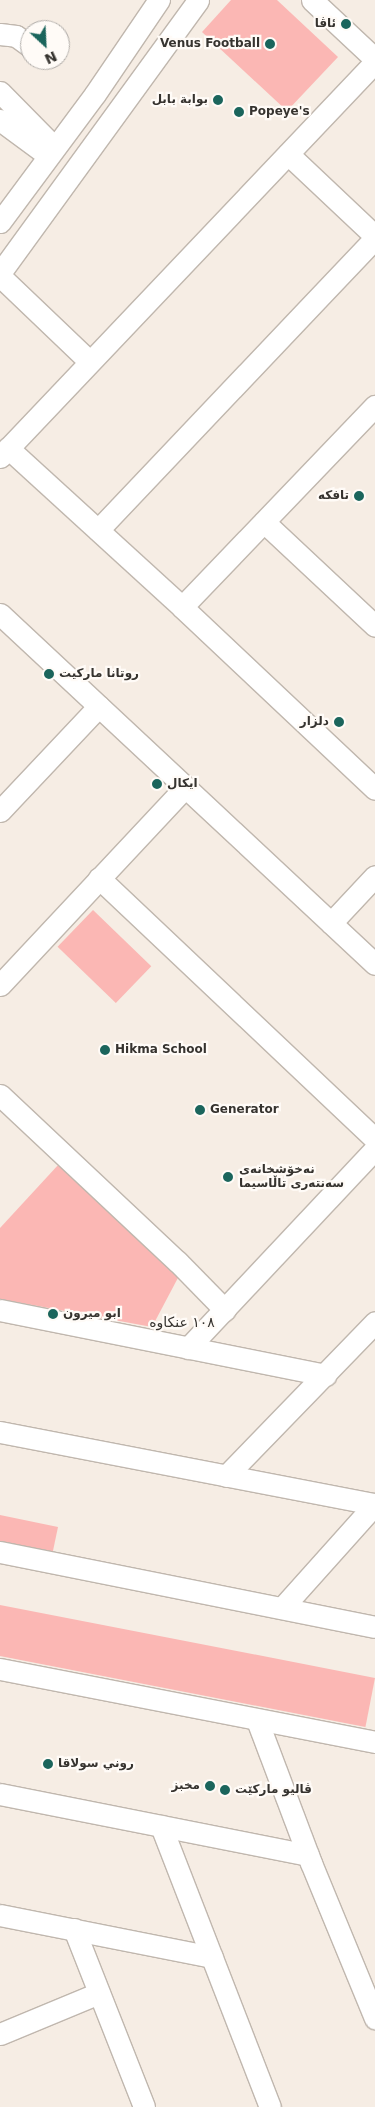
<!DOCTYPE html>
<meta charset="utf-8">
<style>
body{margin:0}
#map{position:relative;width:375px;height:2107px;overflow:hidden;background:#f6ede4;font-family:"DejaVu Sans",Cairo,sans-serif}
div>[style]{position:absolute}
.green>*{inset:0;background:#fbb7b4;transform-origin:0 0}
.roads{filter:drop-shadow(1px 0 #c0b7ae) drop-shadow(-1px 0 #c0b7ae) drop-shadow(0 1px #c0b7ae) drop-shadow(0 -1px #c0b7ae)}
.minor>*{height:21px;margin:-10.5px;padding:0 10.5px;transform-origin:10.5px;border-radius:10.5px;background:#fff}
.dots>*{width:14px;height:14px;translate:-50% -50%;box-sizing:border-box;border:2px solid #fffbf7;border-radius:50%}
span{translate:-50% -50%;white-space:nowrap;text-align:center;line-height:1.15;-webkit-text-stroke:4.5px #fffbf7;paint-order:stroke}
.poi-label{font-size:12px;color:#36332f;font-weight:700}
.right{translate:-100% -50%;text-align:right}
.left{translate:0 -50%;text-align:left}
.neighbourhood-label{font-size:14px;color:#36332f}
.north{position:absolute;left:20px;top:20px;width:50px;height:50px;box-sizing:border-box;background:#fffbf7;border:1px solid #afaba7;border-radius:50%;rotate:155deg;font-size:14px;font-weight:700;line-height:20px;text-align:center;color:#36332f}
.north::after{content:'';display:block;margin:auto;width:18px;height:22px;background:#1b655c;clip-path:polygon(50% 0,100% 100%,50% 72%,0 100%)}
</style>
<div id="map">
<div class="green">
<i style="clip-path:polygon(231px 0,277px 0,338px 57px,287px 111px,202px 32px)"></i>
<i style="left:93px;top:910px;width:81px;height:51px;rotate:44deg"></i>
<i style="clip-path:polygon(59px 1164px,180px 1274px,152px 1327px,0 1299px,0 1228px)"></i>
<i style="clip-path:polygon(0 1515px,58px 1527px,50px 1565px,0 1555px)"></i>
<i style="left:0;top:1605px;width:382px;height:50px;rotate:11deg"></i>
</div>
<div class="roads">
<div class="minor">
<i style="left:312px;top:0;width:86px;rotate:43.1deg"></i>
<i style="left:0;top:34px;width:16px;rotate:7deg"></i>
<i style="left:16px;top:36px;width:17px;rotate:36deg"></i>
<i style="left:0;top:92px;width:77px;rotate:45.5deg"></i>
<i style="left:0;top:120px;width:57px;rotate:36.5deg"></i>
<i style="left:288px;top:154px;width:120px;rotate:43.3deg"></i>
<i style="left:0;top:222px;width:159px;rotate:-53.4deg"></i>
<i style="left:95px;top:94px;width:114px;rotate:-55.8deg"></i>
<i style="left:0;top:273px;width:337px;rotate:-54deg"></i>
<i style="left:0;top:276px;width:124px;rotate:43.7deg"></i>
<i style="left:8px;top:448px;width:236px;rotate:42.4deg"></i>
<i style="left:182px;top:607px;width:265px;rotate:43.3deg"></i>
<i style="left:0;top:457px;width:545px;rotate:-46.49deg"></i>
<i style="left:264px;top:522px;width:152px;rotate:43.1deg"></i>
<i style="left:98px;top:530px;width:402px;rotate:-46.5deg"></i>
<i style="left:182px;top:607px;width:279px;rotate:-46.2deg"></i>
<i style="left:0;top:614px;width:513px;rotate:43.03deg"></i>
<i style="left:0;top:811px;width:144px;rotate:-46.7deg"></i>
<i style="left:99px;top:878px;width:380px;rotate:43.4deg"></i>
<i style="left:331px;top:923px;width:64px;rotate:-46.9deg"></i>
<i style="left:0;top:985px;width:271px;rotate:-46.9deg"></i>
<i style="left:0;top:1095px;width:244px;rotate:43.2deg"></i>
<i style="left:178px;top:1262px;width:67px;rotate:45.6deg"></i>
<i style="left:0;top:1310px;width:332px;rotate:11.3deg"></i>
<i style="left:188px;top:1348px;width:273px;rotate:-46.8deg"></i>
<i style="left:0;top:1432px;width:382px;rotate:10.9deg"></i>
<i style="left:226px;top:1476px;width:214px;rotate:-45.9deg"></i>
<i style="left:0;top:1552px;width:382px;rotate:11.3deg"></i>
<i style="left:282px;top:1608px;width:140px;rotate:-48.2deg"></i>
<i style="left:0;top:1669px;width:382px;rotate:11deg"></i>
<i style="left:257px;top:1720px;width:153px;rotate:69.3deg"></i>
<i style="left:311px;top:1863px;width:168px;rotate:67.6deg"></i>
<i style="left:0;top:1794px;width:314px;rotate:11.2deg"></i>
<i style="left:161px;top:1826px;width:301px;rotate:68.8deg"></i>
<i style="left:0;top:1915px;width:216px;rotate:11.2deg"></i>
<i style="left:74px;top:1929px;width:191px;rotate:68.5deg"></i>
<i style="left:0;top:2034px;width:107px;rotate:-22.5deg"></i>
</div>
</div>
<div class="dots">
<i style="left:346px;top:24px;background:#1b655c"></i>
<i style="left:270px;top:44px;background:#1b655c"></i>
<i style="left:218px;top:100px;background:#1b655c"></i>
<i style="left:239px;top:112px;background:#1b655c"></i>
<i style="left:359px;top:496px;background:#1b655c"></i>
<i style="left:49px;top:674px;background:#1b655c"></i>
<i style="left:339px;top:722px;background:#1b655c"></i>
<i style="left:157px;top:784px;background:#1b655c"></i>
<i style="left:105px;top:1050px;background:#1b655c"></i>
<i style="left:200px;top:1110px;background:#1b655c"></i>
<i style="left:228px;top:1177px;background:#1b655c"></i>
<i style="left:53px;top:1314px;background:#1b655c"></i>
<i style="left:48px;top:1764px;background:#1b655c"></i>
<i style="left:210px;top:1786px;background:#1b655c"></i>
<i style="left:225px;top:1790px;background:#1b655c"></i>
</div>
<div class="poi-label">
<span class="right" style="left:336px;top:24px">ئاڤا</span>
<span class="right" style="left:260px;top:44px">Venus Football</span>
<span class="right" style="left:208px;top:100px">بوابة بابل</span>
<span class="left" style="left:249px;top:112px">Popeye's</span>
<span class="right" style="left:349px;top:496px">تافكه</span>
<span class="left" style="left:59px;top:674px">روتانا ماركيت</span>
<span class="right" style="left:329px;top:722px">دلزار</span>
<span class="left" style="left:167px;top:784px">ايكال</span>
<span class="left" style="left:115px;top:1050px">Hikma School</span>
<span class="left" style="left:210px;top:1110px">Generator</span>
<span class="left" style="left:239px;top:1177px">نەخۆشخانەی<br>سەنتەری تاڵاسیما</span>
<span class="left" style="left:63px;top:1314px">ابو ميرون</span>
<span class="left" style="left:58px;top:1764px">روني سولاقا</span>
<span class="right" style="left:200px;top:1786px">مخبز</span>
<span class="left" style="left:235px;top:1790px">ڤالیو مارکێت</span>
</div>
<div class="neighbourhood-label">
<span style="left:182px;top:1322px">١٠٨ عنکاوە</span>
</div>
<div class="north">N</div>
</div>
